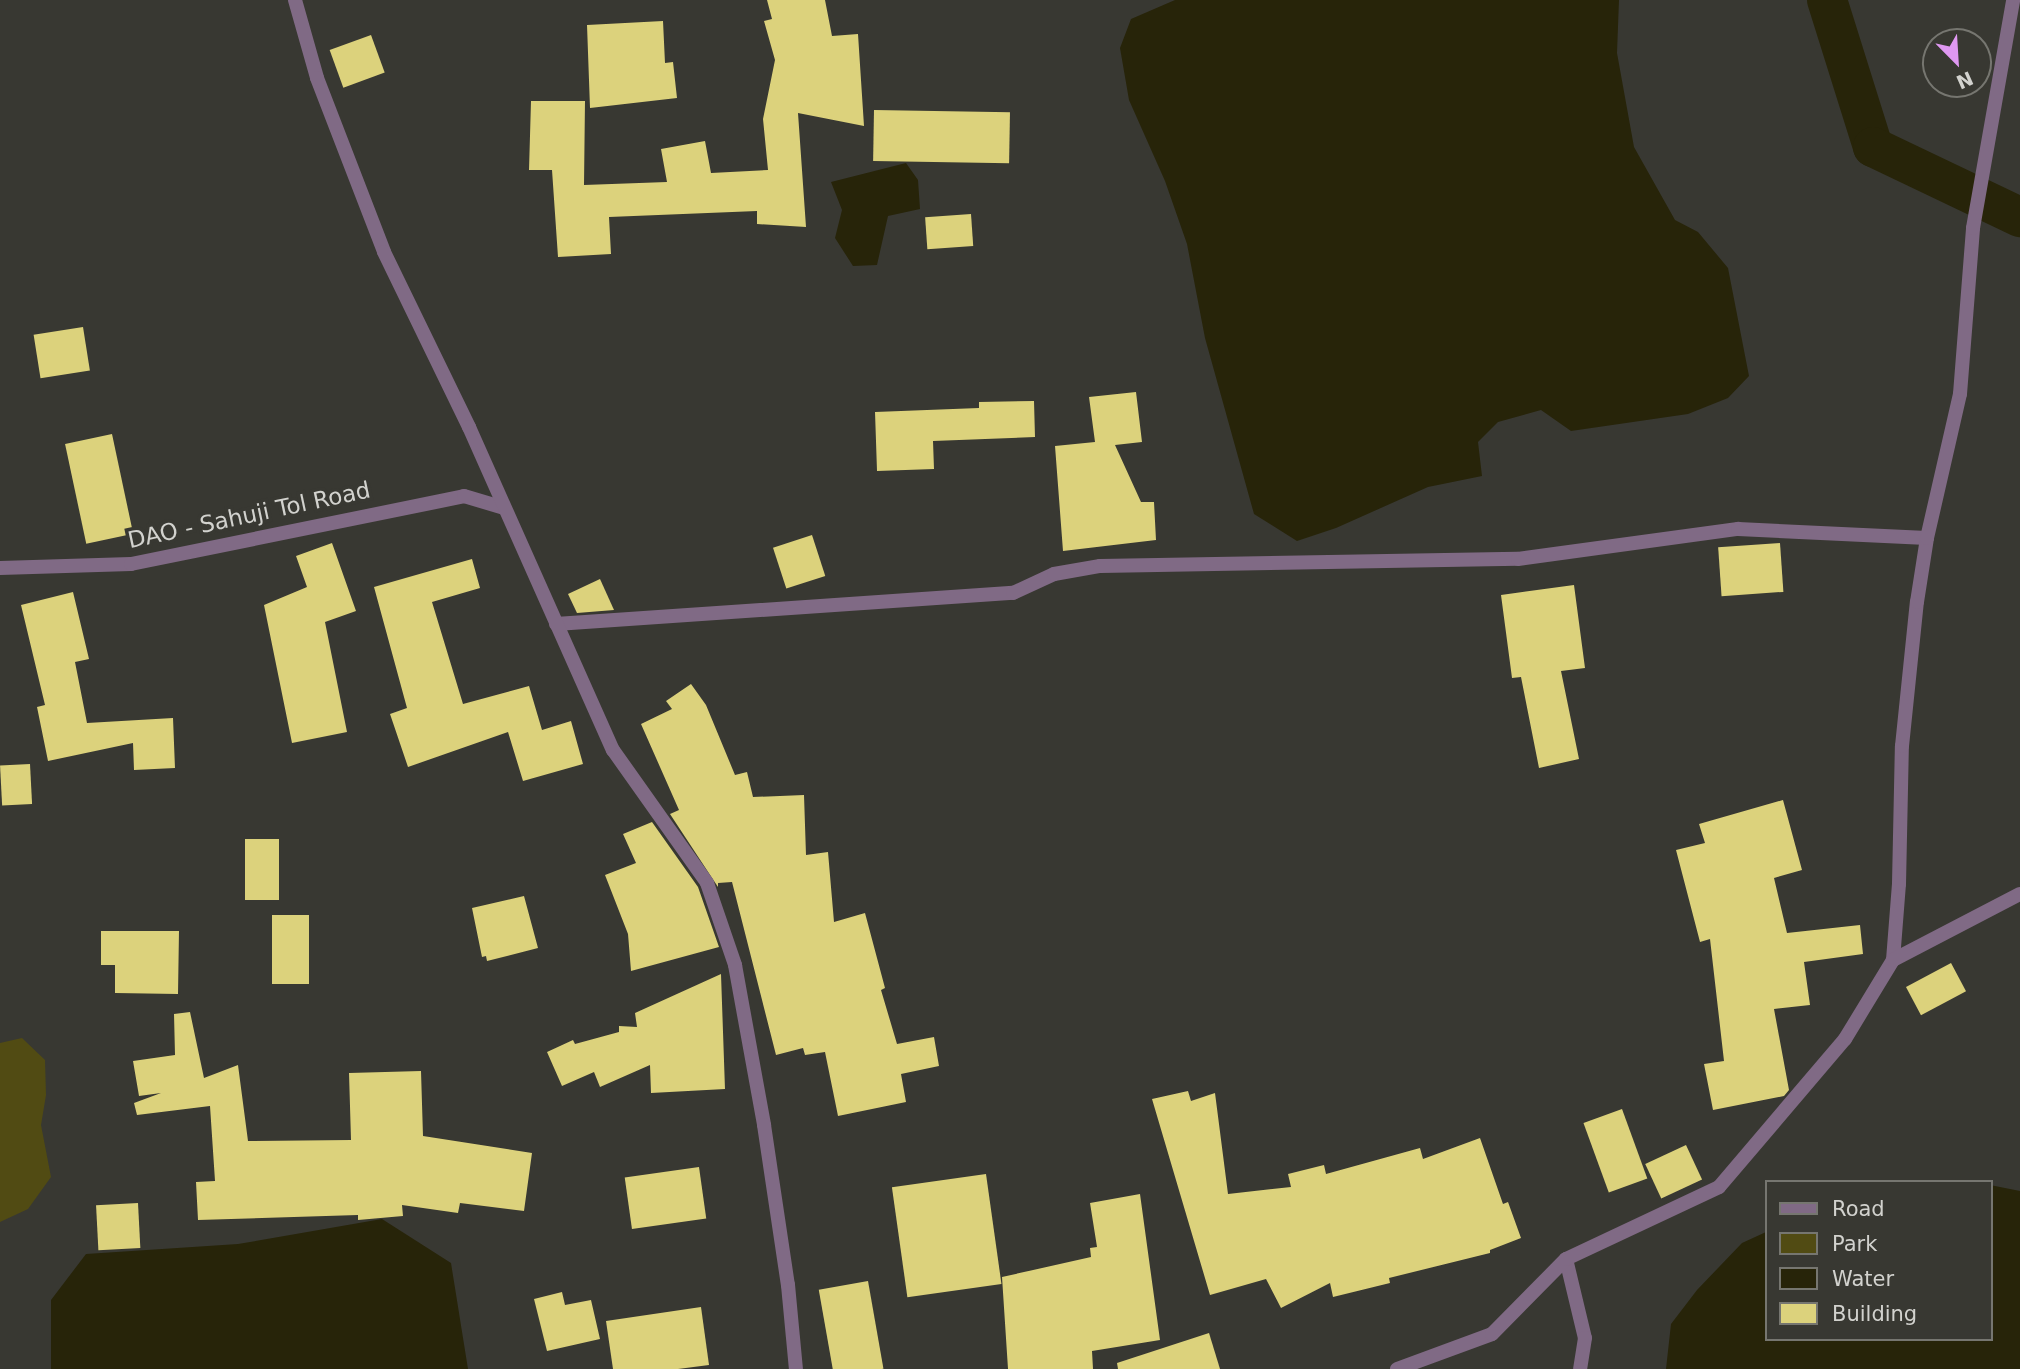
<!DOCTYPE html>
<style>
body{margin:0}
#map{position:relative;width:2020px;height:1369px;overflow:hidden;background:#383832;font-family:"DejaVu Sans",sans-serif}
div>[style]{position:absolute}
.green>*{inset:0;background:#514b13}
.water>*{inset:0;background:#272409}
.canal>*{height:40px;margin:-20px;padding:0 20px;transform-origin:20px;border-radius:20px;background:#272409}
.building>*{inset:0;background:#dcd27c;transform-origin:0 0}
.minor>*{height:14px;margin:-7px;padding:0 7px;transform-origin:7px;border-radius:7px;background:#806a85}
.tertiary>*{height:14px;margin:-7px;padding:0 7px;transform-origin:7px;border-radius:7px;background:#806a85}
span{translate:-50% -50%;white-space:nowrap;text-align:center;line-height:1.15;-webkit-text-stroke:7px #383832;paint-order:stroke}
.street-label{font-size:23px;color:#d2d2ce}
.legend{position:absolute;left:1765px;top:1180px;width:228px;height:161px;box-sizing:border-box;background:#383832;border:2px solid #767670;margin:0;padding:9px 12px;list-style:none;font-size:21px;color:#d2d2ce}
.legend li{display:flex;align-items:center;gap:14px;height:35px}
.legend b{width:35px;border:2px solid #767670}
.north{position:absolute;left:1922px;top:28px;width:70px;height:70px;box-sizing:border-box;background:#383832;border:2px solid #767670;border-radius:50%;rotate:156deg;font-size:19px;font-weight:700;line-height:28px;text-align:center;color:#d2d2ce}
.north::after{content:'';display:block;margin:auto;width:24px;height:32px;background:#df98f1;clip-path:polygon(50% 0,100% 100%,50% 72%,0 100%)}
</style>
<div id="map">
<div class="green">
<i style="clip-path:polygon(22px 1038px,45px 1060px,46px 1095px,41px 1125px,51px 1177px,28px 1209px,0 1222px,0 1043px)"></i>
</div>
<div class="water">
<i style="clip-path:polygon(1175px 0,1619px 0,1617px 53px,1634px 147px,1675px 220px,1698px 232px,1728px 268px,1749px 376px,1728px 398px,1688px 414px,1571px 431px,1541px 410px,1498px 422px,1478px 442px,1482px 476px,1428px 487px,1336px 528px,1297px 541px,1254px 514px,1205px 338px,1187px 244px,1165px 181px,1129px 100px,1120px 48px,1131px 19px)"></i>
<i style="clip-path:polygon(906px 163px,918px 180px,920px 209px,888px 216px,877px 265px,853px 266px,835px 238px,842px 210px,831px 182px)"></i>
<i style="clip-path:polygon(1990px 1185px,2020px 1191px,2020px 1369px,1666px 1369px,1671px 1324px,1697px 1290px,1742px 1243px,1766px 1232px,1766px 1339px,1990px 1339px)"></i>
<i style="clip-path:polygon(382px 1219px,451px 1263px,468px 1369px,51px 1369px,51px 1300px,86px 1254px,238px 1244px)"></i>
</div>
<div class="canal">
<i style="left:1827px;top:0;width:154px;rotate:72.6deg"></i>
<i style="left:1873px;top:147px;width:163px;rotate:25.5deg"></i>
</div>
<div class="building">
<i style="clip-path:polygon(767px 0,825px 0,832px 36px,858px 34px,864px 126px,798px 113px,806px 227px,757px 224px,757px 211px,609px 217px,611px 254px,558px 257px,552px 170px,529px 170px,531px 101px,585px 101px,584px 185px,667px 182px,661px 149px,705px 141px,711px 173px,768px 170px,763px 119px,775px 60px,764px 21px,772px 19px)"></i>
<i style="clip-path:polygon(663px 21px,665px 63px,673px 62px,677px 98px,590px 108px,587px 25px)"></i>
<i style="left:371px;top:35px;width:40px;height:44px;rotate:70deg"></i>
<i style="left:874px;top:110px;width:136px;height:51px;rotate:1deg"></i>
<i style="left:971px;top:214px;width:32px;height:46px;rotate:86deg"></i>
<i style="left:83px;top:327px;width:44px;height:50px;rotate:81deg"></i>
<i style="clip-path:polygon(1136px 392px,1142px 442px,1115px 445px,1141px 502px,1154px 502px,1156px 540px,1063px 551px,1055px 446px,1095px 442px,1089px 397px)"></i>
<i style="clip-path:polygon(1034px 401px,1035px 437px,933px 441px,934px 469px,877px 471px,875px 412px,979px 408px,979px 402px)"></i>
<i style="left:112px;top:434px;width:102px;height:48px;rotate:78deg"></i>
<i style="left:812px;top:535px;width:43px;height:41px;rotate:72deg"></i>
<i style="clip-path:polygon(332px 543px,356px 611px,325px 622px,347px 732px,292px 743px,264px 605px,307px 587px,296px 556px)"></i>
<i style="left:1780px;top:543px;width:49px;height:62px;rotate:86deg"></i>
<i style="clip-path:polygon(472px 559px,480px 588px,432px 602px,463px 704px,529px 686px,542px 730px,571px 721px,583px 764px,523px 781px,508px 732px,408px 767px,390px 714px,407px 708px,374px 587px)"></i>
<i style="clip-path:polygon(600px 579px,614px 610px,577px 613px,568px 594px)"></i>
<i style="clip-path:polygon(1574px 585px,1585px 668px,1561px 671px,1579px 759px,1539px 768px,1521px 677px,1512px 678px,1501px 595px)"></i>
<i style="clip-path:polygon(73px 592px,89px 659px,75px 662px,87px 723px,173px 718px,175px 768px,134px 770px,133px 743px,48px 761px,37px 707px,45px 705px,21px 605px)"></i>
<i style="clip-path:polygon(691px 684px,706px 705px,735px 775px,747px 772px,753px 797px,804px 795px,806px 855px,828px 852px,834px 922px,865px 913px,885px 988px,881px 990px,897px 1044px,934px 1037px,939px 1066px,901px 1074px,906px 1102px,838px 1116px,825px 1052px,805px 1055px,803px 1048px,776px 1055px,732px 882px,718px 883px,718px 887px,670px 814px,679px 810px,641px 724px,672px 709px,666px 701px)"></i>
<i style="left:30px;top:764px;width:40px;height:30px;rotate:87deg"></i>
<i style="clip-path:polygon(1783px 800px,1802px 870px,1774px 878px,1787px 933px,1860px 925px,1863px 954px,1804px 962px,1810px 1005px,1774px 1009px,1789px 1090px,1784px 1096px,1713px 1110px,1704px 1064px,1724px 1061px,1710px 939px,1700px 942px,1676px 850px,1705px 843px,1699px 824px)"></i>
<i style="clip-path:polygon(652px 822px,698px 887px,719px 947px,631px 971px,628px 934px,605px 875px,636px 863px,623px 834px)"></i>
<i style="left:245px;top:839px;width:34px;height:61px"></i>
<i style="clip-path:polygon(524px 896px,538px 948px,487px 961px,486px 956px,482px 957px,472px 908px)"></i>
<i style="left:309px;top:915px;width:69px;height:37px;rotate:90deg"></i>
<i style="clip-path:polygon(101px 931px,179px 931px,178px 994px,115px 993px,115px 965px,101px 965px)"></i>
<i style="left:1951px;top:963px;width:32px;height:51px;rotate:62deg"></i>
<i style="clip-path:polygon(721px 974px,725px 1089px,651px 1093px,650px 1065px,600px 1087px,594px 1072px,562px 1086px,547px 1052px,573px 1040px,575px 1044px,619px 1032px,619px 1026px,637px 1027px,635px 1013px)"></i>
<i style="clip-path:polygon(190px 1012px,204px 1078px,238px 1065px,248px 1141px,351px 1140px,349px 1073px,421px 1071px,423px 1136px,532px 1153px,524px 1211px,460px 1203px,458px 1213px,402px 1205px,403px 1216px,358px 1220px,358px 1215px,198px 1220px,196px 1182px,215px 1181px,210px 1106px,137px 1115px,134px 1103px,161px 1093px,139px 1096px,133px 1061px,175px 1055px,174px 1014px)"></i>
<i style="clip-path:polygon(1188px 1091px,1191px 1101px,1215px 1093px,1228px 1194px,1291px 1187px,1288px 1174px,1324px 1165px,1326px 1174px,1420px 1148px,1423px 1159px,1480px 1138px,1503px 1204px,1508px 1202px,1521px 1238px,1490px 1250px,1490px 1253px,1389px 1278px,1390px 1283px,1333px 1297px,1330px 1283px,1281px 1308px,1266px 1279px,1210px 1295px,1152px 1099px)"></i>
<i style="left:1622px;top:1109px;width:74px;height:41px;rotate:70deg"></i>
<i style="left:1686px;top:1145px;width:38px;height:45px;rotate:65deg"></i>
<i style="left:699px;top:1167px;width:52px;height:75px;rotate:82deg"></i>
<i style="left:986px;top:1174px;width:111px;height:95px;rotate:82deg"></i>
<i style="clip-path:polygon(1140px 1194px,1160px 1340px,1092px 1351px,1093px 1369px,1008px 1369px,1002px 1277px,1091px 1257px,1090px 1248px,1097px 1247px,1090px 1203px)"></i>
<i style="left:138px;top:1203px;width:45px;height:42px;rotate:87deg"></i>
<i style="left:868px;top:1281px;width:89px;height:50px;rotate:80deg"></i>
<i style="clip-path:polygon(562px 1292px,565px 1305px,591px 1300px,600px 1339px,547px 1351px,534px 1299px)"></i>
<i style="clip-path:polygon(701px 1307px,709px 1365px,678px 1369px,613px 1369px,606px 1321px)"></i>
<i style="clip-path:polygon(1209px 1333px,1220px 1369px,1118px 1369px,1117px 1363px)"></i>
</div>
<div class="minor">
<i style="left:0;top:568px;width:131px;rotate:-1.7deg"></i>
<i style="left:131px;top:564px;width:340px;rotate:-11.5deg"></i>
<i style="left:464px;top:496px;width:42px;rotate:16.7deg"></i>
<i style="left:556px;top:624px;width:458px;rotate:-3.9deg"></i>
<i style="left:1013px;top:593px;width:45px;rotate:-24.9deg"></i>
<i style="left:1054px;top:574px;width:47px;rotate:-9.9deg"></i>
<i style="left:1100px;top:566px;width:418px;rotate:-1deg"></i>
<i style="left:1518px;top:559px;width:222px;rotate:-7.8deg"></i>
<i style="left:1738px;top:529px;width:189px;rotate:2.7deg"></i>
<i style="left:1893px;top:960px;width:76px;rotate:-85.5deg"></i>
<i style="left:1899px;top:884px;width:138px;rotate:-88.8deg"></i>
<i style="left:1902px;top:746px;width:145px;rotate:-84.1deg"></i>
<i style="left:1917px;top:602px;width:65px;rotate:-81.1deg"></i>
<i style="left:1927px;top:538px;width:148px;rotate:-77.1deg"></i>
<i style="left:1960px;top:394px;width:167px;rotate:-85.5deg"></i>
<i style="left:1973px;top:228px;width:231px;rotate:-80deg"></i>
<i style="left:1566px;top:1259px;width:81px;rotate:76.5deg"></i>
<i style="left:1585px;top:1338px;width:31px;rotate:99deg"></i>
</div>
<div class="tertiary">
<i style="left:295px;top:0;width:81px;rotate:74.2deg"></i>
<i style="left:317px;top:78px;width:186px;rotate:68.9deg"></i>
<i style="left:384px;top:252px;width:195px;rotate:64.1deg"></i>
<i style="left:469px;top:427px;width:354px;rotate:66deg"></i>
<i style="left:613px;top:750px;width:163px;rotate:54.7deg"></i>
<i style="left:707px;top:883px;width:87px;rotate:71.1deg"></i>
<i style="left:735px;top:965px;width:163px;rotate:79.7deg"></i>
<i style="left:764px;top:1125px;width:162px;rotate:81.5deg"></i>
<i style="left:788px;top:1285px;width:84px;rotate:84.6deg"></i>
<i style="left:1397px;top:1369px;width:101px;rotate:-20.2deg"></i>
<i style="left:1492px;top:1334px;width:105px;rotate:-45.4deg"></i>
<i style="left:1566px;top:1259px;width:169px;rotate:-25.2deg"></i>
<i style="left:1719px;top:1187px;width:194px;rotate:-49.6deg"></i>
<i style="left:1845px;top:1039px;width:92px;rotate:-58.7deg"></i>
<i style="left:1893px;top:960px;width:143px;rotate:-27.5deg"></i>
</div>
<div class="street-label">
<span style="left:249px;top:515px;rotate:-12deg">DAO - Sahuji Tol Road</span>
</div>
<ul class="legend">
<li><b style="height:9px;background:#806a85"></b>Road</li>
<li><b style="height:19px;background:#514b13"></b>Park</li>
<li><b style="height:19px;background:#272409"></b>Water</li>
<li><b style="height:19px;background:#dcd27c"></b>Building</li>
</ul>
<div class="north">N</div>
</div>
